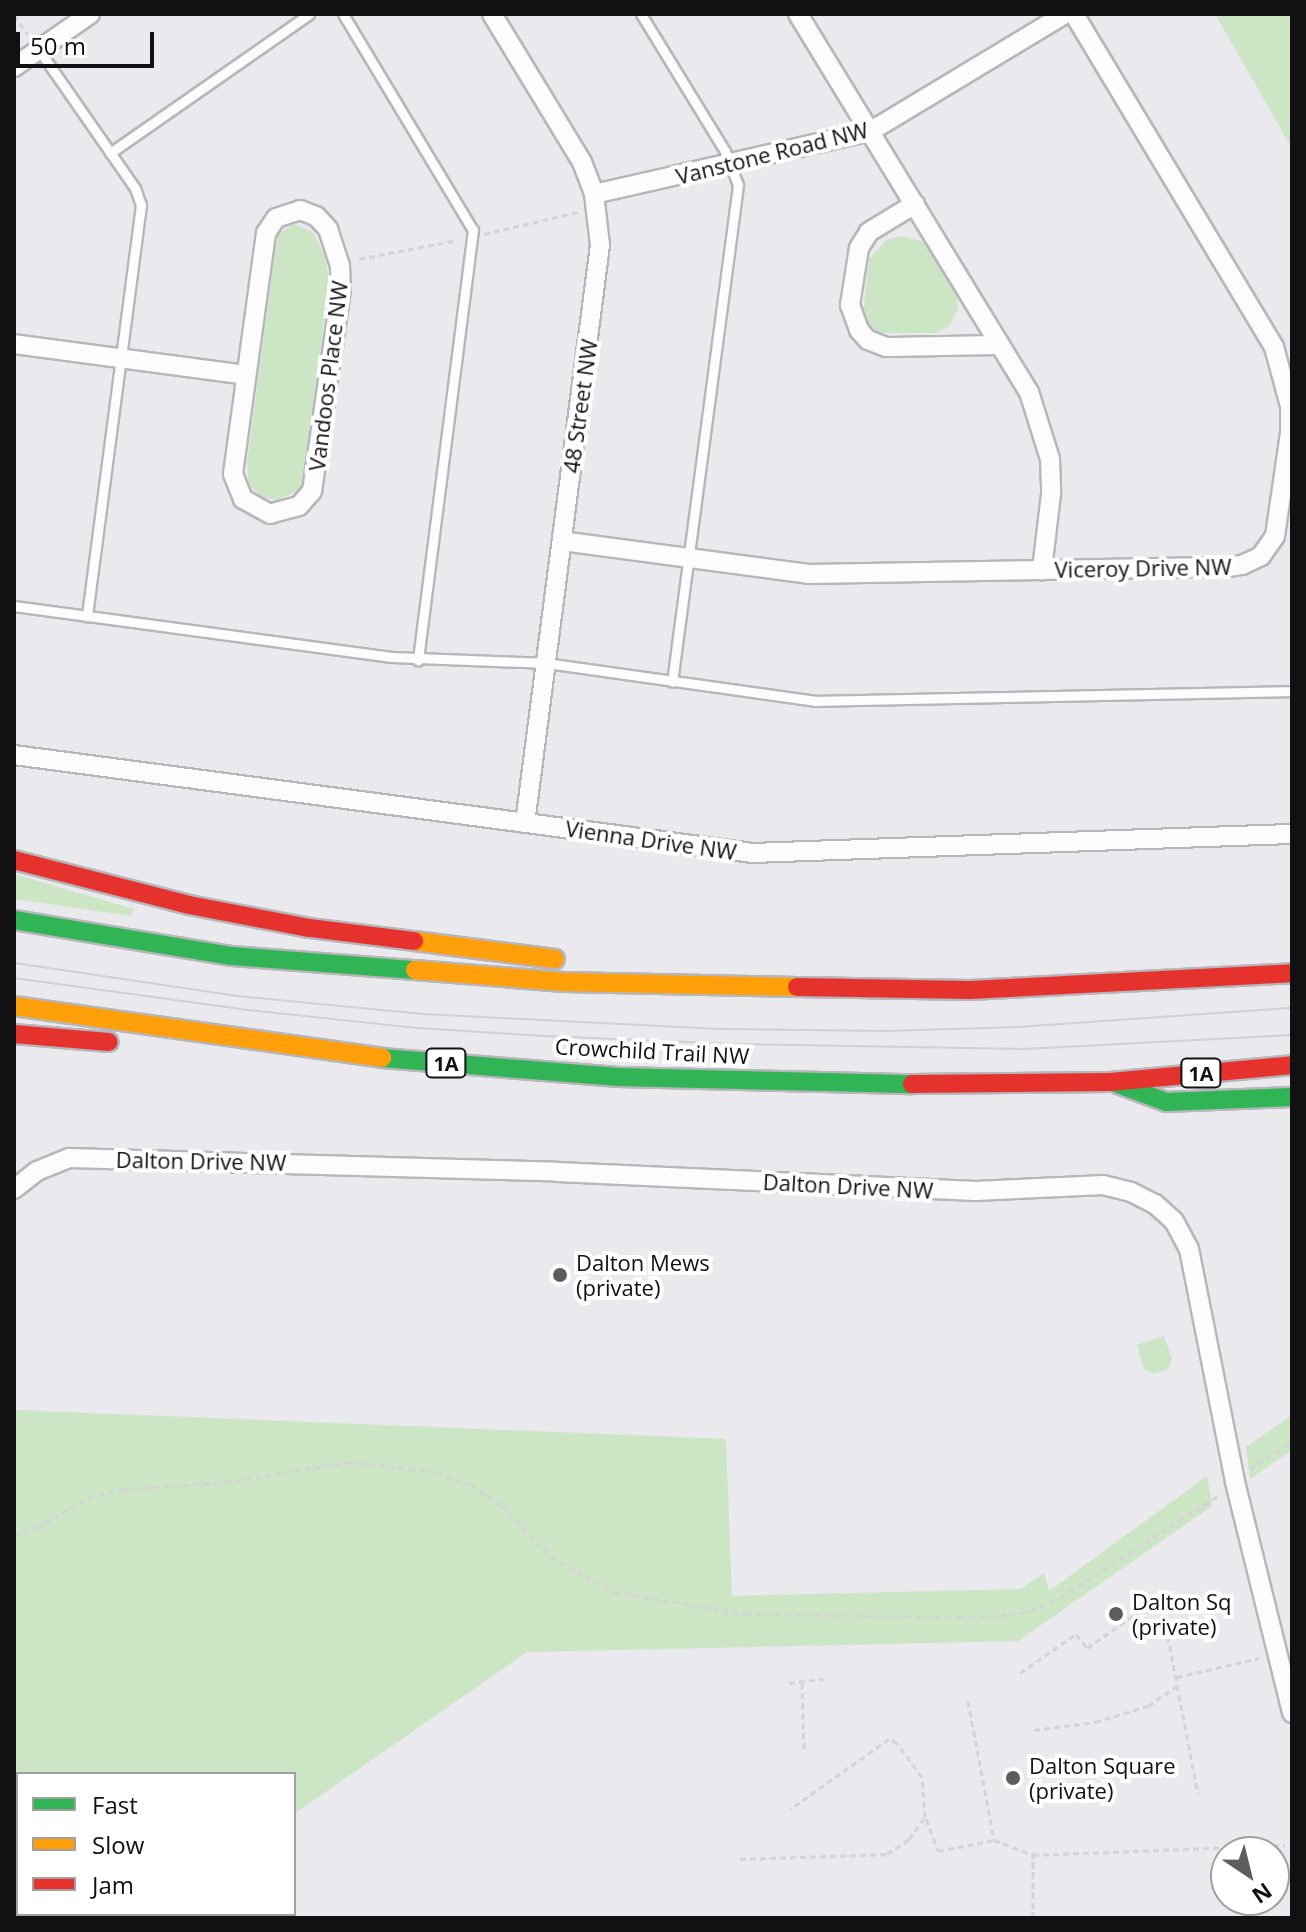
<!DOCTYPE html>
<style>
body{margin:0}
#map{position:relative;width:1306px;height:1932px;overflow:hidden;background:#e9e9ee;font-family:"Open Sans",sans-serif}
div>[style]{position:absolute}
.green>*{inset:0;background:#cce5c5}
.path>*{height:3px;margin-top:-1.5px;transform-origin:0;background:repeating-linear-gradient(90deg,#d4d4d6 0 6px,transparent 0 10px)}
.roads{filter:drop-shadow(2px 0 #b6b6bb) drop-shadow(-2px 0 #b6b6bb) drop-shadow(0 2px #b6b6bb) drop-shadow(0 -2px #b6b6bb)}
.lane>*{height:9px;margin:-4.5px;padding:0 4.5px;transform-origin:4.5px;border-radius:4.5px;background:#fcfcfc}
.street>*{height:18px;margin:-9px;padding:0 9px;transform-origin:9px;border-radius:9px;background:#fcfcfc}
.fast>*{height:18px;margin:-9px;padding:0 9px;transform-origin:9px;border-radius:9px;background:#30b455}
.slow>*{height:18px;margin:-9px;padding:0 9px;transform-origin:9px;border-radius:9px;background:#ff9f0a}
.jam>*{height:18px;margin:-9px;padding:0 9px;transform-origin:9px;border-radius:9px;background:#e5322d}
.tram>*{height:2px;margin:-1px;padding:0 1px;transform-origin:1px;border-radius:1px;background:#d0d0d1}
.dots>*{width:22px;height:22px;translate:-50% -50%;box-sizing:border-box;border:4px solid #fff;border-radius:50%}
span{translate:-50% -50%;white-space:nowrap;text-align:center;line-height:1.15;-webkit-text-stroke:8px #fff;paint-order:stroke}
.shield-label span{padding:2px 6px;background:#fff;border:2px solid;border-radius:6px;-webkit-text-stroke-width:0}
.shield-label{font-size:20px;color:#111114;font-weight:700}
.street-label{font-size:22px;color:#111114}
.poi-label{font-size:22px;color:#111114}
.left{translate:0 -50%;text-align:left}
.frame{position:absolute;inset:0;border:16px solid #111114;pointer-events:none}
.legend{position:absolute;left:16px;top:1772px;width:280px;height:144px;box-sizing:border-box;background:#fff;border:2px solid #a0a0a1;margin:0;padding:10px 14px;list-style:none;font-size:24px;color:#111114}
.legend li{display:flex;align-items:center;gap:16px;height:40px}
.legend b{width:40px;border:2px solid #a0a0a1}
.north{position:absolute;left:1210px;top:1836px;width:80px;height:80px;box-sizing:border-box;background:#fff;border:2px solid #a0a0a1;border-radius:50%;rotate:145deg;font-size:22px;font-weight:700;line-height:32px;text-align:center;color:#111114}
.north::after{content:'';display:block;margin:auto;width:28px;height:36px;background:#5d5d60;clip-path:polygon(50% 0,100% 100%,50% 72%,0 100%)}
.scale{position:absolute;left:16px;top:32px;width:138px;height:36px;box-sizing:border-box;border:4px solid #111114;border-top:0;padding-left:10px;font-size:24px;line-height:28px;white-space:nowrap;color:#111114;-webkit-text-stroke:6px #fff;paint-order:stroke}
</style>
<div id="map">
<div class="green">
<i style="clip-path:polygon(1215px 14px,1292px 14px,1292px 148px)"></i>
<i style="clip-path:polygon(293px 224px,313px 232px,325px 256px,329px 282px,304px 480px,297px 491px,278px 500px,261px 497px,254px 490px,249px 484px,247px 463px,277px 236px)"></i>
<i style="clip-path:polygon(901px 236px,925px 242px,957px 293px,958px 309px,949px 326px,936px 333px,879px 333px,869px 324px,863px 312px,869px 259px,886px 240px)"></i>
<i style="clip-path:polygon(14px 874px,134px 909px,131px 916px,14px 899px)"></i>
<i style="clip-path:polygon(1164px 1336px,1172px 1359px,1169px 1369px,1154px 1374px,1144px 1369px,1137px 1345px)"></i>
<i style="clip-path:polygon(14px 1410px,726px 1439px,732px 1596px,1021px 1589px,1044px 1573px,1049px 1591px,1207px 1476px,1212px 1506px,1018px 1641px,527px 1652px,294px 1814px,294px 1774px,18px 1774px,18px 1906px,14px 1906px)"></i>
<i style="clip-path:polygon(1292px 1415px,1292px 1450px,1250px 1479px,1246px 1447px)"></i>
</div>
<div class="path">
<i style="left:14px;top:15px;width:24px;rotate:54deg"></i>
<i style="left:484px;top:234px;width:97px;rotate:-13.2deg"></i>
<i style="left:359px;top:259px;width:100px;rotate:-11deg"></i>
<i style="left:1250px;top:1469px;width:50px;rotate:-33.7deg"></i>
<i style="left:14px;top:1536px;width:34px;rotate:-23deg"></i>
<i style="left:45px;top:1523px;width:51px;rotate:-29.6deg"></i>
<i style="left:89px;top:1498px;width:35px;rotate:-15deg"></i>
<i style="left:123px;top:1489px;width:103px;rotate:-3.9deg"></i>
<i style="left:226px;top:1482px;width:125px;rotate:-9.2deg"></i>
<i style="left:349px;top:1462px;width:88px;rotate:6.6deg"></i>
<i style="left:436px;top:1472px;width:38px;rotate:20deg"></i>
<i style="left:472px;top:1485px;width:37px;rotate:35deg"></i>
<i style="left:502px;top:1506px;width:71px;rotate:46.1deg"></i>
<i style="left:551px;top:1557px;width:72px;rotate:29.1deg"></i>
<i style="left:614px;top:1592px;width:133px;rotate:9.5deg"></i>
<i style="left:745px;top:1614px;width:215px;rotate:0.8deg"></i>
<i style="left:960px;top:1617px;width:49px;rotate:-2.3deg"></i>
<i style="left:1009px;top:1615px;width:22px;rotate:-10deg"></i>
<i style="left:1031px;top:1611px;width:33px;rotate:-25deg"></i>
<i style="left:1061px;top:1597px;width:188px;rotate:-32.8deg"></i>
<i style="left:1020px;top:1673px;width:68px;rotate:-34.9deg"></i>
<i style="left:1076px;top:1634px;width:18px;rotate:52deg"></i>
<i style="left:1087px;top:1648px;width:82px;rotate:-35deg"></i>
<i style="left:1154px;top:1601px;width:9px;rotate:32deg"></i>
<i style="left:1162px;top:1606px;width:191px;rotate:79.2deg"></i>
<i style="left:1177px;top:1677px;width:84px;rotate:-13deg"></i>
<i style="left:789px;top:1683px;width:35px;rotate:-7deg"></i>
<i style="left:802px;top:1683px;width:66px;rotate:88.3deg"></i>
<i style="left:968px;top:1701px;width:141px;rotate:79.4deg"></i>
<i style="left:994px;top:1840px;width:42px;rotate:21deg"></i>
<i style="left:1033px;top:1855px;width:252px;rotate:-2.3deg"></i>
<i style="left:1034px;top:1730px;width:62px;rotate:-7.5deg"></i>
<i style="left:1095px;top:1722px;width:55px;rotate:-16.8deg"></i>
<i style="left:1148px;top:1706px;width:37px;rotate:-35deg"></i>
<i style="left:926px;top:1819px;width:34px;rotate:69deg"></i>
<i style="left:938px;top:1851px;width:58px;rotate:-10.9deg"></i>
<i style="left:740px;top:1859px;width:147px;rotate:-1.9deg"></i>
<i style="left:887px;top:1854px;width:27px;rotate:-34deg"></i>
<i style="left:909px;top:1839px;width:27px;rotate:-54deg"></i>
<i style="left:925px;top:1817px;width:40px;rotate:-94.3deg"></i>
<i style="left:922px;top:1777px;width:42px;rotate:-126.3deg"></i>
<i style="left:897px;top:1743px;width:9px;rotate:-153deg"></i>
<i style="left:889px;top:1739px;width:121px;rotate:144.7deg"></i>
<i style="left:1033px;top:1918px;width:66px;rotate:-90deg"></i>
</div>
<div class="roads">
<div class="lane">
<i style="left:343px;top:14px;width:252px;rotate:59deg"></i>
<i style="left:473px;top:230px;width:434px;rotate:97.3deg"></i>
<i style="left:641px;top:14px;width:161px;rotate:58.5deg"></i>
<i style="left:725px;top:151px;width:36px;rotate:69deg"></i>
<i style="left:738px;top:185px;width:501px;rotate:97.56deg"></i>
<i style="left:39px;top:50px;width:168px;rotate:55.2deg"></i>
<i style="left:135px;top:188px;width:18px;rotate:71deg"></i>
<i style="left:141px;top:205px;width:415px;rotate:97.5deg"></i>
<i style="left:110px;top:153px;width:243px;rotate:-34.9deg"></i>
<i style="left:14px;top:606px;width:381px;rotate:7.7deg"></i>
<i style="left:392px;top:657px;width:154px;rotate:2.2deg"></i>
<i style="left:546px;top:663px;width:272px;rotate:8deg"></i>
<i style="left:815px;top:701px;width:477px;rotate:-1.2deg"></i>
</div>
<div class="street">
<i style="left:492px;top:14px;width:173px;rotate:58.7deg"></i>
<i style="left:582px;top:162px;width:34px;rotate:69deg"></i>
<i style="left:594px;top:194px;width:51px;rotate:83.3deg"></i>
<i style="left:600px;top:245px;width:583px;rotate:97.39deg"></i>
<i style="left:798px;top:14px;width:443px;rotate:58.6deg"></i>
<i style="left:1029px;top:392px;width:70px;rotate:72.6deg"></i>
<i style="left:1050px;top:459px;width:35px;rotate:88deg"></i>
<i style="left:1051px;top:494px;width:77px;rotate:96.8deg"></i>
<i style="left:14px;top:67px;width:93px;rotate:-34.9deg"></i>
<i style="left:594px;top:194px;width:284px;rotate:-12.8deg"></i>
<i style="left:871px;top:131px;width:227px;rotate:-31.1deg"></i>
<i style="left:915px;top:204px;width:54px;rotate:148.7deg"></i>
<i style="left:869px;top:232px;width:19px;rotate:122deg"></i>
<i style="left:859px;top:248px;width:58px;rotate:99deg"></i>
<i style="left:850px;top:305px;width:27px;rotate:70deg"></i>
<i style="left:859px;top:330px;width:13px;rotate:48deg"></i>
<i style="left:868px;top:340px;width:19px;rotate:21deg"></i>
<i style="left:886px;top:347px;width:114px;rotate:-1deg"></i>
<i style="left:300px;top:210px;width:17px;rotate:21deg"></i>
<i style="left:316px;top:216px;width:18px;rotate:47deg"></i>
<i style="left:328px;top:229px;width:38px;rotate:72deg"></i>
<i style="left:340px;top:265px;width:25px;rotate:88deg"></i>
<i style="left:341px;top:290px;width:203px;rotate:98.2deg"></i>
<i style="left:312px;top:491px;width:20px;rotate:131deg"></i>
<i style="left:299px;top:506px;width:30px;rotate:165deg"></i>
<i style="left:270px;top:514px;width:31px;rotate:-151deg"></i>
<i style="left:243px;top:499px;width:27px;rotate:-112deg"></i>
<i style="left:233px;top:474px;width:243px;rotate:-82.2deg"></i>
<i style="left:266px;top:233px;width:18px;rotate:-56deg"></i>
<i style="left:276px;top:218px;width:25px;rotate:-18deg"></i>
<i style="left:14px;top:344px;width:234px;rotate:7.6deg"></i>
<i style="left:562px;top:541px;width:249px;rotate:7.6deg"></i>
<i style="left:809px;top:574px;width:420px;rotate:-1deg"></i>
<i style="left:1229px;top:567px;width:13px;rotate:-9deg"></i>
<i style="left:1242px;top:565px;width:21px;rotate:-25deg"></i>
<i style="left:1261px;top:556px;width:24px;rotate:-55deg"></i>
<i style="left:1275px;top:536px;width:104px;rotate:-81.7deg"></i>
<i style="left:1290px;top:433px;width:27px;rotate:-90deg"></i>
<i style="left:1290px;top:406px;width:61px;rotate:-105.2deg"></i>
<i style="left:1274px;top:347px;width:388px;rotate:-121deg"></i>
<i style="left:14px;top:755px;width:744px;rotate:7.56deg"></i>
<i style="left:752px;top:853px;width:540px;rotate:-2.02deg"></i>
<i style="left:14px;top:1189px;width:29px;rotate:-38deg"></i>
<i style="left:37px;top:1171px;width:35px;rotate:-22deg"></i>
<i style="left:69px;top:1158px;width:488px;rotate:1.6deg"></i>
<i style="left:557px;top:1172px;width:419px;rotate:2.6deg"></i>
<i style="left:976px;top:1191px;width:127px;rotate:-2.7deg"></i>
<i style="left:1103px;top:1185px;width:29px;rotate:14deg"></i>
<i style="left:1131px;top:1192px;width:27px;rotate:27deg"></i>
<i style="left:1155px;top:1204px;width:25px;rotate:42deg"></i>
<i style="left:1174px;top:1221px;width:32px;rotate:62deg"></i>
<i style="left:1189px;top:1249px;width:237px;rotate:78.8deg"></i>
<i style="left:1235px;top:1482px;width:238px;rotate:76.1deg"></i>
<i style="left:204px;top:1917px;width:1px;rotate:90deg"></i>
</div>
<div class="fast">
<i style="left:14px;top:920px;width:221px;rotate:9.4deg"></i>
<i style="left:232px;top:956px;width:184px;rotate:4.4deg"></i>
<i style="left:382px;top:1058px;width:237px;rotate:4.6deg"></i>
<i style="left:618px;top:1077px;width:294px;rotate:1.4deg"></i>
<i style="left:1118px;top:1084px;width:51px;rotate:20.6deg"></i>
<i style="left:1166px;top:1102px;width:126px;rotate:-2.3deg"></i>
</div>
<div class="slow">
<i style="left:414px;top:941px;width:142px;rotate:7.3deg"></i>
<i style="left:415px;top:970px;width:149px;rotate:4.6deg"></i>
<i style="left:564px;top:982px;width:233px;rotate:1.2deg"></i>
<i style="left:14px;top:1006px;width:372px;rotate:8deg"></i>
</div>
<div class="jam">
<i style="left:14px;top:860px;width:181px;rotate:14.4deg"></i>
<i style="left:189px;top:905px;width:123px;rotate:10.8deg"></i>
<i style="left:310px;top:928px;width:105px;rotate:7.1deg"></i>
<i style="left:797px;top:987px;width:173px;rotate:1deg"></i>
<i style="left:970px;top:990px;width:322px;rotate:-3deg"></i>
<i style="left:14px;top:1034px;width:95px;rotate:4.8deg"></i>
<i style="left:912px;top:1084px;width:198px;rotate:-0.6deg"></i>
<i style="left:1110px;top:1082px;width:183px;rotate:-5.3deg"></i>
</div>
</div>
<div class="tram">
<i style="left:14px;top:963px;width:225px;rotate:8.4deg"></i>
<i style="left:237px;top:996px;width:187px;rotate:5.5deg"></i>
<i style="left:423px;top:1014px;width:297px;rotate:2.9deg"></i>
<i style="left:720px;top:1029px;width:165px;rotate:0.7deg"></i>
<i style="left:885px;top:1031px;width:133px;rotate:-1.7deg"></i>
<i style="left:1018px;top:1027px;width:275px;rotate:-4deg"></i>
<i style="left:14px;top:978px;width:227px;rotate:7.8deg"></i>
<i style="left:239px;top:1009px;width:180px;rotate:6.1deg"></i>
<i style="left:418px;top:1028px;width:127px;rotate:3.6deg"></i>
<i style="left:545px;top:1036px;width:190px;rotate:2.4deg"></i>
<i style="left:735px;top:1044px;width:289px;rotate:1deg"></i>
<i style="left:1024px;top:1049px;width:268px;rotate:-3deg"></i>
</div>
<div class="dots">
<i style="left:560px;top:1275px;background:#5d5d60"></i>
<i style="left:1116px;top:1614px;background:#5d5d60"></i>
<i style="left:1013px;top:1778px;background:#5d5d60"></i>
</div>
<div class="shield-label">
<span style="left:446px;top:1063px">1A</span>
<span style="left:1201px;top:1073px">1A</span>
</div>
<div class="street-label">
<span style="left:772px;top:153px;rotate:-14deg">Vanstone Road NW</span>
<span style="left:328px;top:376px;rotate:-83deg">Vandoos Place NW</span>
<span style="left:580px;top:406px;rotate:-82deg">48 Street NW</span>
<span style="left:1143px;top:568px;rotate:-1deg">Viceroy Drive NW</span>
<span style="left:651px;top:840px;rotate:8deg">Vienna Drive NW</span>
<span style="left:652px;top:1051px;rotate:3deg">Crowchild Trail NW</span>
<span style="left:201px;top:1161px;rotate:1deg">Dalton Drive NW</span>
<span style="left:848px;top:1186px;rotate:3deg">Dalton Drive NW</span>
</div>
<div class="poi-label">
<span class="left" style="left:576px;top:1275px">Dalton Mews<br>(private)</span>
<span class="left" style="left:1132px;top:1614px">Dalton Sq<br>(private)</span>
<span class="left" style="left:1029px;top:1778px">Dalton Square<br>(private)</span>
</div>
<div class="frame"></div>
<ul class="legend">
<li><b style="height:10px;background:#30b455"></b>Fast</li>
<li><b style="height:10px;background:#ff9f0a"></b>Slow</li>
<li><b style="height:10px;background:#e5322d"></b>Jam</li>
</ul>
<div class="north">N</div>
<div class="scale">50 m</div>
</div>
